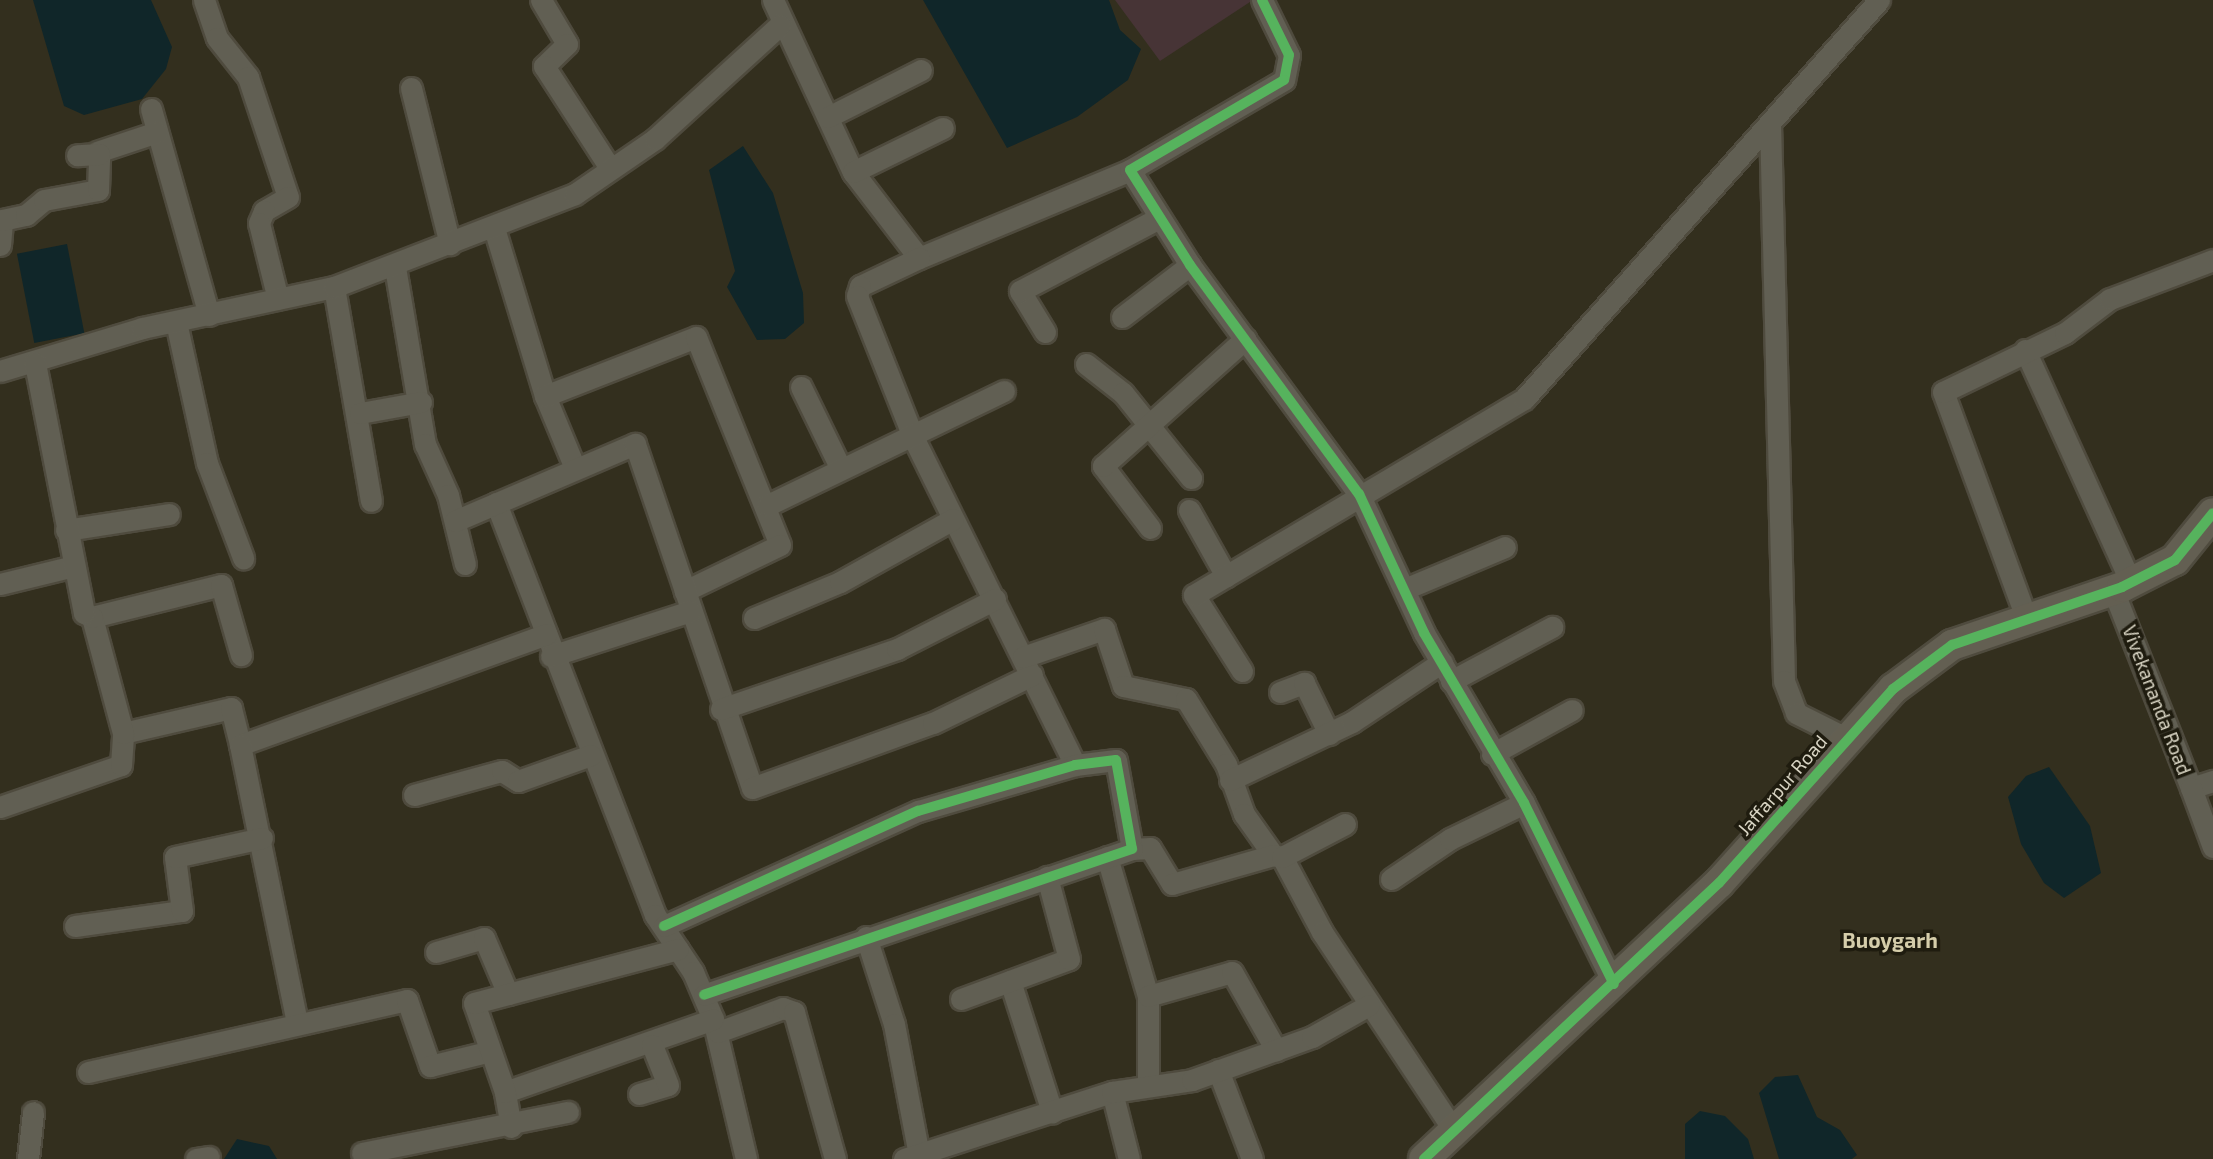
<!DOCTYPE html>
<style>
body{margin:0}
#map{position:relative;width:2213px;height:1159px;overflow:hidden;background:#332f1e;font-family:"Exo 2",sans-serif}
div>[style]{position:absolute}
.industrial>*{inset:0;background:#473436}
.water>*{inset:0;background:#102629;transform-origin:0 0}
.roads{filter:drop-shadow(2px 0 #4f4b3e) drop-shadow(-2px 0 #4f4b3e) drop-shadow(0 2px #4f4b3e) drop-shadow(0 -2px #4f4b3e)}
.street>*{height:21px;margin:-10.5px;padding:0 10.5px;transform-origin:10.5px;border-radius:10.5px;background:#615f53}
.secondary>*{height:30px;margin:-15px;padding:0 15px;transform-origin:15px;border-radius:15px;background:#635f52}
.cycleway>*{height:10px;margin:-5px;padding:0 5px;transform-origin:5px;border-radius:5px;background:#56b35d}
span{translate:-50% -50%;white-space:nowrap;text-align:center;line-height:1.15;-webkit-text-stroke:7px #1f1c0f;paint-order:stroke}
.street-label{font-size:19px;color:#d8d4c3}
.neighbourhood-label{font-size:21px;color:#d5cdaa;font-weight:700}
</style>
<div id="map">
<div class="industrial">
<i style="clip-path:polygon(1115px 0,1253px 0,1160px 61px)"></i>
</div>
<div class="water">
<i style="clip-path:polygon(33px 0,151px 0,172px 47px,166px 69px,142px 99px,84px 115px,64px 106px)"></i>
<i style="clip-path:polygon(923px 0,1109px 0,1120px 30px,1141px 49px,1128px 80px,1077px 117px,1007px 148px)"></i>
<i style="clip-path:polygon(743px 146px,773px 193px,803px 293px,804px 323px,785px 339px,757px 340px,727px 287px,735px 271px,709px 170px)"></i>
<i style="left:67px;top:244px;width:91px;height:51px;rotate:79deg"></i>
<i style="clip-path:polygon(2049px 767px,2090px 826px,2101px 873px,2064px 898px,2044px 883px,2021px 844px,2008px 797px,2026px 776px)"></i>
<i style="clip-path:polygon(1798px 1075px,1817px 1117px,1840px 1130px,1857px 1155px,1852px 1159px,1779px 1159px,1759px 1093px,1775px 1077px)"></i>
<i style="clip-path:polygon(1700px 1111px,1725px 1116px,1748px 1139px,1754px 1159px,1685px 1159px,1685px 1124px)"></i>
<i style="clip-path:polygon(237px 1139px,269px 1146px,277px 1159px,224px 1159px)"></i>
</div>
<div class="roads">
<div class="street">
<i style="left:204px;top:0;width:40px;rotate:71.1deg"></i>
<i style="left:217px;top:38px;width:50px;rotate:51.5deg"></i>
<i style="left:248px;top:77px;width:126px;rotate:71.6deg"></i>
<i style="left:288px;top:197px;width:28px;rotate:150deg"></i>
<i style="left:264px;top:211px;width:13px;rotate:113deg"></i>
<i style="left:259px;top:223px;width:78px;rotate:76deg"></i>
<i style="left:541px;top:0;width:51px;rotate:59.4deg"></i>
<i style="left:567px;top:44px;width:32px;rotate:136deg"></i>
<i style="left:544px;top:66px;width:121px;rotate:57.1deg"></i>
<i style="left:773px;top:0;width:190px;rotate:65.1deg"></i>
<i style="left:853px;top:172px;width:108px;rotate:52.5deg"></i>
<i style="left:919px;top:258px;width:229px;rotate:-22.6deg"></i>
<i style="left:1262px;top:0;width:61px;rotate:63.9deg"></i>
<i style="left:1289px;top:55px;width:25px;rotate:101deg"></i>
<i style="left:1284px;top:80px;width:178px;rotate:149.7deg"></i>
<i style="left:1130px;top:170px;width:112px;rotate:57.7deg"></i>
<i style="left:1190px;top:265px;width:285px;rotate:53.6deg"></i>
<i style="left:1359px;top:494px;width:153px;rotate:64.9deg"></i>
<i style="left:1424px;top:633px;width:197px;rotate:59.5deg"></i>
<i style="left:1524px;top:803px;width:202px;rotate:63.6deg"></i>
<i style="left:411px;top:88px;width:161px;rotate:76deg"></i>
<i style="left:151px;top:109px;width:214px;rotate:74.3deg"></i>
<i style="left:828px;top:117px;width:104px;rotate:-26.8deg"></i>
<i style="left:1770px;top:123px;width:558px;rotate:88.56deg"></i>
<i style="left:1784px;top:681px;width:34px;rotate:69deg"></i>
<i style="left:1796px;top:713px;width:56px;rotate:26.6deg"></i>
<i style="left:97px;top:152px;width:63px;rotate:-18.4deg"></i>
<i style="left:853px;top:172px;width:100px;rotate:-26.1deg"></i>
<i style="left:494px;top:228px;width:176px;rotate:73.1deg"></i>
<i style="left:545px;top:396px;width:78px;rotate:67.4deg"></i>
<i style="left:0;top:245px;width:25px;rotate:-85deg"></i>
<i style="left:2px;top:220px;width:25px;rotate:-12deg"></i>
<i style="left:26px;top:215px;width:23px;rotate:-40deg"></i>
<i style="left:44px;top:200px;width:55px;rotate:-10.5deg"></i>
<i style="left:98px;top:190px;width:36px;rotate:-88deg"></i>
<i style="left:99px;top:154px;width:22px;rotate:177deg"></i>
<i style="left:919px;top:258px;width:65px;rotate:154.6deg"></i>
<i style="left:860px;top:286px;width:10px;rotate:107deg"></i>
<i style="left:857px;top:296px;width:152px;rotate:68.3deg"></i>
<i style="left:913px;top:437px;width:366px;rotate:63.7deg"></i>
<i style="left:395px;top:267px;width:180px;rotate:80.4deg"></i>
<i style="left:425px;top:444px;width:56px;rotate:65.7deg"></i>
<i style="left:448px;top:495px;width:71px;rotate:76.2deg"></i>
<i style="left:334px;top:287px;width:217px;rotate:80.2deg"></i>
<i style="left:1122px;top:317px;width:86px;rotate:-37.4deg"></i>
<i style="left:176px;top:322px;width:144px;rotate:77.6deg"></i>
<i style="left:207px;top:463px;width:102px;rotate:69.2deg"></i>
<i style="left:1045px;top:332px;width:48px;rotate:-121.4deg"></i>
<i style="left:1020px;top:291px;width:157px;rotate:-27.7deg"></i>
<i style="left:2025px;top:350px;width:256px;rotate:65.5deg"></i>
<i style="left:1086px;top:364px;width:47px;rotate:38.1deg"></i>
<i style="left:1123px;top:393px;width:109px;rotate:51.3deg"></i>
<i style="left:0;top:371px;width:148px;rotate:-16.8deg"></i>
<i style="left:142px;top:328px;width:196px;rotate:-12.1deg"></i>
<i style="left:334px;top:287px;width:258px;rotate:-21.1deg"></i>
<i style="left:575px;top:194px;width:97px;rotate:-34.5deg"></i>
<i style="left:655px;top:139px;width:169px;rotate:-42.4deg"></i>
<i style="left:801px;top:387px;width:91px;rotate:64deg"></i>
<i style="left:545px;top:396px;width:162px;rotate:-21.3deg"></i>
<i style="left:696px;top:337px;width:224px;rotate:68deg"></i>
<i style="left:780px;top:545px;width:106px;rotate:154.2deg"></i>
<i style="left:360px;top:413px;width:62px;rotate:-10.2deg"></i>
<i style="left:496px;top:503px;width:442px;rotate:68.9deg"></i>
<i style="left:655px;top:915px;width:69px;rotate:56.3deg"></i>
<i style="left:693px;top:972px;width:51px;rotate:66.9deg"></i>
<i style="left:713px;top:1019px;width:144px;rotate:76.7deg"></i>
<i style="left:768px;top:505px;width:262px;rotate:-25.8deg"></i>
<i style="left:1189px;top:510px;width:76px;rotate:60.7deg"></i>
<i style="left:455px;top:521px;width:196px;rotate:-23.2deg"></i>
<i style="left:635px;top:444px;width:363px;rotate:71.2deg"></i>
<i style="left:752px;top:788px;width:192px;rotate:-19.8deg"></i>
<i style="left:933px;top:723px;width:110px;rotate:-25.9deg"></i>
<i style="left:1150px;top:528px;width:78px;rotate:-127.2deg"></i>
<i style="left:1103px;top:466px;width:191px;rotate:-41.8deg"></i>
<i style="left:66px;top:530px;width:104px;rotate:-8.8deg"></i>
<i style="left:0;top:584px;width:76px;rotate:-13.7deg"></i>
<i style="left:1407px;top:588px;width:106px;rotate:-22.7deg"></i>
<i style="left:2113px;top:590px;width:213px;rotate:68.5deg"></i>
<i style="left:2191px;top:788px;width:23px;rotate:-18deg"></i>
<i style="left:92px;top:617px;width:133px;rotate:-13.9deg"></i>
<i style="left:221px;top:585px;width:73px;rotate:74.1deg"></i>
<i style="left:754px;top:618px;width:93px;rotate:-22.7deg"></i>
<i style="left:840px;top:582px;width:129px;rotate:-29.1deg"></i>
<i style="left:2027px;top:620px;width:243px;rotate:-110.2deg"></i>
<i style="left:1943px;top:392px;width:136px;rotate:-25.8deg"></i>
<i style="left:2065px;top:333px;width:56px;rotate:-37.1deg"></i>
<i style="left:2110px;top:299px;width:110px;rotate:-20.7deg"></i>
<i style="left:551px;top:656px;width:146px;rotate:-17.9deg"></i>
<i style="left:1023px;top:657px;width:86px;rotate:-19.1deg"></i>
<i style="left:1104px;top:629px;width:60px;rotate:71.6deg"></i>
<i style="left:1123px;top:686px;width:64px;rotate:11.7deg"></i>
<i style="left:1186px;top:699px;width:76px;rotate:58.4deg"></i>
<i style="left:1226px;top:764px;width:53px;rotate:70.2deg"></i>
<i style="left:1244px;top:814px;width:50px;rotate:54.7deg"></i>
<i style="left:1273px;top:855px;width:9px;rotate:13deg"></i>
<i style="left:1282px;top:857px;width:85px;rotate:61.9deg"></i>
<i style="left:1322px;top:932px;width:239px;rotate:56.4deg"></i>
<i style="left:1242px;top:671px;width:90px;rotate:-122.3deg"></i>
<i style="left:1194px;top:595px;width:384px;rotate:-30.7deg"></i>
<i style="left:1524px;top:399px;width:534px;rotate:-48.34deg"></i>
<i style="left:1451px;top:681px;width:115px;rotate:-28.1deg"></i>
<i style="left:1280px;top:692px;width:26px;rotate:-21deg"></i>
<i style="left:1304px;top:683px;width:57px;rotate:63.9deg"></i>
<i style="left:721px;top:709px;width:186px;rotate:-18.8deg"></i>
<i style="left:897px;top:649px;width:110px;rotate:-27deg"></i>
<i style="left:123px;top:733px;width:111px;rotate:-13deg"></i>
<i style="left:231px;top:708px;width:38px;rotate:76deg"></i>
<i style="left:240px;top:745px;width:326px;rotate:-19.9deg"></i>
<i style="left:240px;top:745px;width:284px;rotate:78.4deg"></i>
<i style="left:1492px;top:754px;width:91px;rotate:-28.8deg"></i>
<i style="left:1230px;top:780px;width:135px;rotate:-25.4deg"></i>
<i style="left:1352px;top:722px;width:108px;rotate:-33.7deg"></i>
<i style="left:2191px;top:788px;width:63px;rotate:69.6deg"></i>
<i style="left:414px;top:795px;width:91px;rotate:-15.3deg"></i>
<i style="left:502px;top:771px;width:19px;rotate:32deg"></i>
<i style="left:518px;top:781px;width:77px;rotate:-19.6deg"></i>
<i style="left:0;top:807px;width:128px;rotate:-19.1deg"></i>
<i style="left:121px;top:765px;width:32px;rotate:-86deg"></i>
<i style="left:123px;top:733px;width:120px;rotate:-105deg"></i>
<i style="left:92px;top:617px;width:9px;rotate:-153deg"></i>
<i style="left:84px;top:613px;width:255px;rotate:-101.1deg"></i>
<i style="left:1132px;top:849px;width:18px;rotate:-3deg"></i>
<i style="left:1150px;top:848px;width:42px;rotate:58.6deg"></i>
<i style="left:1172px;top:884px;width:105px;rotate:-16deg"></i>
<i style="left:1107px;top:857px;width:145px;rotate:73.6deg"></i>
<i style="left:1148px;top:996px;width:89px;rotate:90deg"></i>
<i style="left:1282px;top:857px;width:71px;rotate:-27.6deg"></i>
<i style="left:1391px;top:879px;width:71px;rotate:-34.1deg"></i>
<i style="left:1450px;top:839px;width:82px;rotate:-25.9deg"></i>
<i style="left:75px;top:926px;width:108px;rotate:-8deg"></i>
<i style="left:182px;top:911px;width:54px;rotate:-97.4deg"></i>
<i style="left:175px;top:857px;width:89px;rotate:-12.3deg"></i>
<i style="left:664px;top:926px;width:279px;rotate:-24.4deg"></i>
<i style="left:918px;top:811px;width:164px;rotate:-16.3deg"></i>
<i style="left:1075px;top:765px;width:41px;rotate:-7deg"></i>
<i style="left:1116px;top:760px;width:90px;rotate:79.8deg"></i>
<i style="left:1132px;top:849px;width:452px;rotate:161.2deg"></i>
<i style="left:866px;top:937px;width:91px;rotate:72.2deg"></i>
<i style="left:894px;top:1024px;width:133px;rotate:79.2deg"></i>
<i style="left:436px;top:952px;width:50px;rotate:-16.3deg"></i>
<i style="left:484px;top:938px;width:61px;rotate:66.8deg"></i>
<i style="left:1010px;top:981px;width:138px;rotate:72.2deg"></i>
<i style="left:1148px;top:996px;width:87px;rotate:-15.9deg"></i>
<i style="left:1232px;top:972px;width:90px;rotate:60.6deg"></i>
<i style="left:961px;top:999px;width:115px;rotate:-20.3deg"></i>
<i style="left:1069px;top:959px;width:85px;rotate:-105deg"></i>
<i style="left:718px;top:1032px;width:69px;rotate:-20.3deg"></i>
<i style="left:783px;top:1008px;width:12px;rotate:20deg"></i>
<i style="left:794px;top:1012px;width:153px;rotate:74.4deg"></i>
<i style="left:1218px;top:1070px;width:95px;rotate:69.1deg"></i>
<i style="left:88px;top:1072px;width:327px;rotate:-12.7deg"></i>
<i style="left:407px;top:1000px;width:70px;rotate:70.8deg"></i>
<i style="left:430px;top:1066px;width:59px;rotate:-13.8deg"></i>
<i style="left:505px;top:1092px;width:220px;rotate:-19.3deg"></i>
<i style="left:1112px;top:1092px;width:69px;rotate:75.8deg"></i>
<i style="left:639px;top:1094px;width:30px;rotate:-17deg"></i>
<i style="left:668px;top:1085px;width:43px;rotate:-111.8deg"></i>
<i style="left:511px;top:1127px;width:36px;rotate:-100deg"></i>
<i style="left:505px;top:1092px;width:94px;rotate:-109.2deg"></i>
<i style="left:474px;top:1003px;width:211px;rotate:-14.8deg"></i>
<i style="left:362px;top:1153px;width:210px;rotate:-11.3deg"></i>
<i style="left:28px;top:1159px;width:47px;rotate:-83.9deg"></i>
<i style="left:196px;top:1159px;width:13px;rotate:-9deg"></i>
<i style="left:904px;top:1159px;width:219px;rotate:-17.9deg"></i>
<i style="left:1112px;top:1092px;width:81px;rotate:-8.5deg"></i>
<i style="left:1192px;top:1080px;width:127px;rotate:-19.7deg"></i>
<i style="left:1312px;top:1037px;width:65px;rotate:-29.3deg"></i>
</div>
<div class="secondary">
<i style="left:1424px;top:1159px;width:404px;rotate:-43.1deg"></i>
<i style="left:1719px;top:883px;width:261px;rotate:-48.1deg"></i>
<i style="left:1893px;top:689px;width:74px;rotate:-36.7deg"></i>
<i style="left:1952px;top:645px;width:180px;rotate:-18.8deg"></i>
<i style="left:2122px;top:587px;width:59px;rotate:-27deg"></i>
<i style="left:2175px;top:560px;width:60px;rotate:-51deg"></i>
</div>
</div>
<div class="cycleway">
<i style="left:1262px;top:0;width:61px;rotate:63.9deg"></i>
<i style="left:1289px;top:55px;width:25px;rotate:101deg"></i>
<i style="left:1284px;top:80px;width:178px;rotate:149.7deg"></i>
<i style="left:1130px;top:170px;width:112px;rotate:57.7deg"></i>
<i style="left:1190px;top:265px;width:285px;rotate:53.6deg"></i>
<i style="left:1359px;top:494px;width:153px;rotate:64.9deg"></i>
<i style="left:1424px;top:633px;width:197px;rotate:59.5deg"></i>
<i style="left:1524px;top:803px;width:202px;rotate:63.6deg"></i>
<i style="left:664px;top:926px;width:279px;rotate:-24.4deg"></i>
<i style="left:918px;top:811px;width:164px;rotate:-16.3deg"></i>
<i style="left:1075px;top:765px;width:41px;rotate:-7deg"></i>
<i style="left:1116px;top:760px;width:90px;rotate:79.8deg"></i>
<i style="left:1132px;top:849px;width:452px;rotate:161.2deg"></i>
<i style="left:1424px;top:1159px;width:404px;rotate:-43.1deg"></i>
<i style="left:1719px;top:883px;width:261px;rotate:-48.1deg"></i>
<i style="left:1893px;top:689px;width:74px;rotate:-36.7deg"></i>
<i style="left:1952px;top:645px;width:180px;rotate:-18.8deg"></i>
<i style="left:2122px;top:587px;width:59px;rotate:-27deg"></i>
<i style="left:2175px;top:560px;width:60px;rotate:-51deg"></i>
</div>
<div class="street-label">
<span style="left:2157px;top:700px;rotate:69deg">Vivekananda Road</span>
<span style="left:1782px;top:785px;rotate:-49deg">Jaffarpur Road</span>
</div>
<div class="neighbourhood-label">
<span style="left:1890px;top:940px">Buoygarh</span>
</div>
</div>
